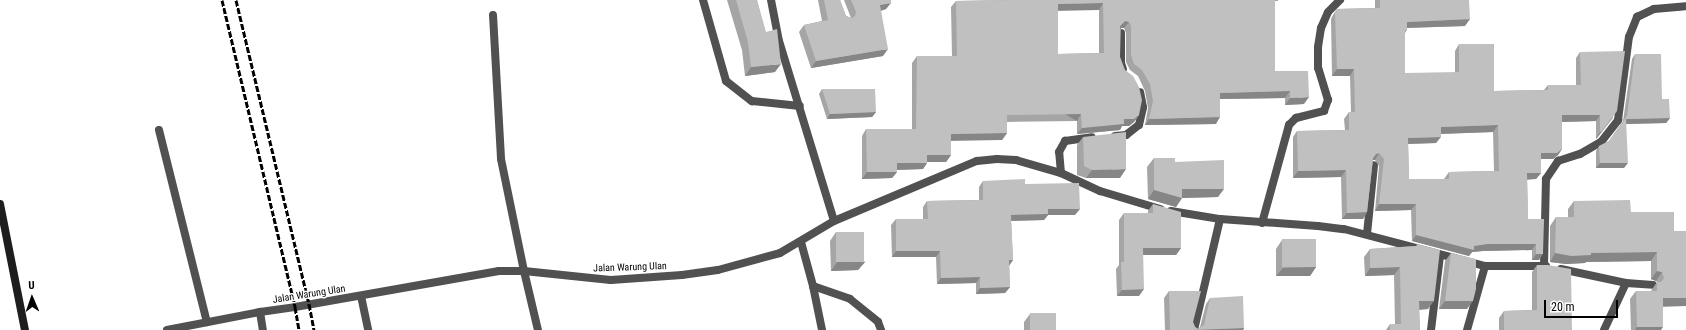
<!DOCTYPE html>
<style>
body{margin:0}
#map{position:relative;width:1686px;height:330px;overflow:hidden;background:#fff;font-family:"Roboto Condensed",sans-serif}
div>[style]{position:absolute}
.service>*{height:8px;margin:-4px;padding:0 4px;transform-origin:4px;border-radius:4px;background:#515151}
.minor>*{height:8px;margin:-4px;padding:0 4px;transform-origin:4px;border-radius:4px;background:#515151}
.secondary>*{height:8px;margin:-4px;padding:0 4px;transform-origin:4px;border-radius:4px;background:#1e1e1e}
.rail>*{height:3px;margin-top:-1.5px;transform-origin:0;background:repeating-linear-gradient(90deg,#000 0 6px,transparent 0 8px)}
.wall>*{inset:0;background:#a5a5a5}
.shaded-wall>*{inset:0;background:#868686;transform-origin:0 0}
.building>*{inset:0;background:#c0c0c0;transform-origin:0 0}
span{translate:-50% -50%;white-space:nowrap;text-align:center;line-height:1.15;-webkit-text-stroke:3px #fff;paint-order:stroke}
.street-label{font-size:10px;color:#000}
.north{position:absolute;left:12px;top:278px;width:40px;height:40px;-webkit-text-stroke:3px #fff;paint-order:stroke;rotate:358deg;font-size:11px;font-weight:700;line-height:16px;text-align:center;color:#000}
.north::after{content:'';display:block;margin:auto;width:14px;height:18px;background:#000;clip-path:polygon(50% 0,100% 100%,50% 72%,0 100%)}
.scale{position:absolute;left:1544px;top:300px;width:74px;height:18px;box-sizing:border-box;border:2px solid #000;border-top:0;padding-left:5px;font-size:12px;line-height:14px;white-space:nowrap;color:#000;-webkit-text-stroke:3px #fff;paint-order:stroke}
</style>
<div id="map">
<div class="service">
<i style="left:524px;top:271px;width:61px;rotate:76.7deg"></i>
<i style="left:1431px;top:330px;width:75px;rotate:-83.1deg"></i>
</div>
<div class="minor">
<i style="left:703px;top:0;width:84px;rotate:74.1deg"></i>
<i style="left:726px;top:81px;width:33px;rotate:38deg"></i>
<i style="left:752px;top:101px;width:48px;rotate:5.9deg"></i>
<i style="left:771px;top:0;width:42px;rotate:79deg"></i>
<i style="left:779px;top:41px;width:188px;rotate:73deg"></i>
<i style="left:493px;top:15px;width:144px;rotate:86.8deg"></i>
<i style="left:501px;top:159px;width:114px;rotate:78.4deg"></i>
<i style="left:1121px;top:33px;width:30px;rotate:90deg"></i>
<i style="left:1121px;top:63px;width:6px;rotate:72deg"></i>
<i style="left:159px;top:130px;width:198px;rotate:76deg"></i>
<i style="left:1115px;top:136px;width:11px;rotate:-5deg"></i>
<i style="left:1126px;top:135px;width:16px;rotate:-38deg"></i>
<i style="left:1139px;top:125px;width:18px;rotate:-77deg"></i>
<i style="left:1143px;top:107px;width:15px;rotate:-101deg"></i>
<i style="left:1061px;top:173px;width:21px;rotate:-95deg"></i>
<i style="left:1059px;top:152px;width:13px;rotate:-61deg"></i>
<i style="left:1065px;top:141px;width:27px;rotate:-8deg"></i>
<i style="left:1171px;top:211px;width:50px;rotate:9.3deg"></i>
<i style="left:1220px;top:219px;width:98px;rotate:4.1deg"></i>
<i style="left:1318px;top:226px;width:26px;rotate:7deg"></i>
<i style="left:1344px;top:229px;width:146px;rotate:14.7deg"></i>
<i style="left:1485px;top:266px;width:61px"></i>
<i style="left:1262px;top:223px;width:102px;rotate:-74.6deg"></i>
<i style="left:1289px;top:125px;width:10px;rotate:-45deg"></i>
<i style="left:1296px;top:118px;width:29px;rotate:-14deg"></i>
<i style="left:1324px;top:111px;width:12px;rotate:-70deg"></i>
<i style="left:1328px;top:100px;width:34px;rotate:-107deg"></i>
<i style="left:1318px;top:68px;width:21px;rotate:-90deg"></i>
<i style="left:1318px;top:47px;width:19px;rotate:-81deg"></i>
<i style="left:1321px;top:28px;width:17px;rotate:-66deg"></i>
<i style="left:1328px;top:12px;width:17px;rotate:-45deg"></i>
<i style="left:1367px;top:234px;width:69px;rotate:-84.2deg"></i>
<i style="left:801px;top:242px;width:46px;rotate:74.7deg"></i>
<i style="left:813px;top:286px;width:45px;rotate:78.4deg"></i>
<i style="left:1544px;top:266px;width:87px;rotate:-88.7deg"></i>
<i style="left:1546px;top:179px;width:22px;rotate:-56deg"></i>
<i style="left:1558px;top:161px;width:23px;rotate:-18deg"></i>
<i style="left:1580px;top:154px;width:24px;rotate:-30deg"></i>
<i style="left:1601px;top:142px;width:28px;rotate:-52deg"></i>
<i style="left:1618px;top:120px;width:84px;rotate:-82.5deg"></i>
<i style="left:1629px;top:37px;width:22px;rotate:-68deg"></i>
<i style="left:1637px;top:17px;width:19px;rotate:-25deg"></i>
<i style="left:1654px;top:9px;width:32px;rotate:-5deg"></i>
<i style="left:1561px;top:269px;width:66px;rotate:12.2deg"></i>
<i style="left:1626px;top:283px;width:27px;rotate:4deg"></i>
<i style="left:813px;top:286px;width:39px;rotate:19deg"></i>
<i style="left:850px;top:299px;width:36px;rotate:39deg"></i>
<i style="left:878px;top:322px;width:9px;rotate:69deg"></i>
<i style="left:361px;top:296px;width:35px;rotate:78deg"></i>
<i style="left:260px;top:312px;width:18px;rotate:81deg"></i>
<i style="left:167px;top:330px;width:95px;rotate:-11deg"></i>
<i style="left:260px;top:312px;width:35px;rotate:-8deg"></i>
<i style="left:295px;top:307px;width:207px;rotate:-10deg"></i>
<i style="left:499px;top:271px;width:25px"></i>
<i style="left:524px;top:271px;width:87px;rotate:5.9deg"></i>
<i style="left:611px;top:280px;width:71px;rotate:-4deg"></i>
<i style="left:682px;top:275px;width:36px;rotate:-8deg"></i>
<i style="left:718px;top:270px;width:64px;rotate:-15.3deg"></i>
<i style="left:780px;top:253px;width:63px;rotate:-30.7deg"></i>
<i style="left:834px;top:221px;width:155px;rotate:-22.8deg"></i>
<i style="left:977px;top:161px;width:20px;rotate:-6deg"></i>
<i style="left:997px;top:159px;width:19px;rotate:3deg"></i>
<i style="left:1016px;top:160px;width:47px;rotate:16.1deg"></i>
<i style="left:1061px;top:173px;width:43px;rotate:24.8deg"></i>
<i style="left:1100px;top:191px;width:63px;rotate:16.7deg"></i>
<i style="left:1194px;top:330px;width:114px;rotate:-76.8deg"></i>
<i style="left:1467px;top:330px;width:66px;rotate:-74.3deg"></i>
<i style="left:1604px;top:330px;width:52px;rotate:-64.9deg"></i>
</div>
<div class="secondary">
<i style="left:0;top:204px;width:128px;rotate:78.8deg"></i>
</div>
<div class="rail">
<i style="left:222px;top:0;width:316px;rotate:76.6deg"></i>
<i style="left:295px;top:307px;width:23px;rotate:80deg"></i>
<i style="left:236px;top:0;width:313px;rotate:76.5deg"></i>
<i style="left:309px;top:304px;width:26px;rotate:79deg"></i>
</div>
<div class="wall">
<i style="clip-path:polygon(727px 0,757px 0,775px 72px,745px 76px,742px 50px)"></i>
<i style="clip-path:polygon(818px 0,840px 0,846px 16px,851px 18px,844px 0,891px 0,886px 9px,881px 11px,883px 56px,811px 68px,799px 32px,804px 25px,822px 21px)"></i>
<i style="clip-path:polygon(evenodd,1006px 0,1278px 0,1278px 1px,1275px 1px,1275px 71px,1304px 104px,1285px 105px,1285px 98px,1220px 99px,1216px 124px,1145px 125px,1148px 108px,1145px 91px,1138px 76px,1130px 70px,1126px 62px,1126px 33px,1124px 28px,1121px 28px,1120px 57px,1139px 115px,1134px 122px,1129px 126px,1122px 126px,1120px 130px,1077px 134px,1077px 121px,1007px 122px,1007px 133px,1002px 140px,951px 140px,951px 155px,946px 162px,927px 162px,927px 163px,923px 169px,897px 170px,897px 172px,892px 178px,862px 179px,862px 136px,866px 129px,912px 129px,912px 63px,917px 56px,952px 56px,951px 7px,956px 1px,1006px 0,1058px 10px,1099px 10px,1099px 53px,1058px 54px,1058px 10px)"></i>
<i style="clip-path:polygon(evenodd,1375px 0,1469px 0,1465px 26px,1407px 28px,1407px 30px,1405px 33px,1405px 73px,1455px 73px,1455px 51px,1459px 44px,1494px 91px,1544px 90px,1548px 85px,1576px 85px,1576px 58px,1580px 52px,1613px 118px,1597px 138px,1596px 139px,1596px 121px,1562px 122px,1562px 149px,1558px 155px,1553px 159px,1541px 159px,1541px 173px,1536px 179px,1527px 179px,1528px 219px,1544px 219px,1539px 260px,1532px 260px,1532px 250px,1483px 251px,1472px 252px,1469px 256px,1412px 241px,1411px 210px,1375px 211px,1379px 166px,1375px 160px,1373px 160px,1367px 212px,1363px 219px,1342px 219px,1341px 177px,1293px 178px,1293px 137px,1297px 131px,1345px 130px,1344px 119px,1349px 112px,1351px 112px,1350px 76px,1332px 76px,1331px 19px,1333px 15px,1337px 9px,1375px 8px,1375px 0,1493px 132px,1494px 171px,1449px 172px,1444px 179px,1409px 179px,1408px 144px,1436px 143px,1441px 134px,1493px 132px)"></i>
<i style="clip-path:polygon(1635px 54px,1662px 99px,1670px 118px,1666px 123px,1626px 124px,1624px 168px,1596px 168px,1596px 151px,1599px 146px,1609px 141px,1623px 121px,1632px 59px)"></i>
<i style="clip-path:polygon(822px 89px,876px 112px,872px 117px,827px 119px,819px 94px)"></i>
<i style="clip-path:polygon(1083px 137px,1120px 178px,1086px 178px,1077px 175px,1077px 145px)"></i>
<i style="clip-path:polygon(1154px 158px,1175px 162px,1218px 197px,1182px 198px,1176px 207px,1148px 199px,1147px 167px)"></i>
<i style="clip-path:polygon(983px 181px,1025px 184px,1075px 215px,1048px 215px,1044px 220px,1011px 221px,1013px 260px,1009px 264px,1010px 287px,1005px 293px,976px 294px,976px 283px,937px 284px,936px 257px,892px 257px,891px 225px,896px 219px,923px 219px,923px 207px,927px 201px,979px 200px,979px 187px)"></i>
<i style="clip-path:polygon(1574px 201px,1631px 212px,1674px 212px,1663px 306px,1661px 330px,1631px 330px,1630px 299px,1636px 291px,1651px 291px,1657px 282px,1656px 281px,1651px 279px,1651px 261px,1586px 262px,1585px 263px,1566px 264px,1550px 262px,1550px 226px,1556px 217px,1568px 217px,1568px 209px)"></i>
<i style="clip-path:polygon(1153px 204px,1181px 248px,1176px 255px,1143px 255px,1139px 296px,1117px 296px,1116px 269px,1119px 265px,1119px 220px,1124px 213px,1148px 213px,1148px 211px)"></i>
<i style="clip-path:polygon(836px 232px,865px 262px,858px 270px,831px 271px,830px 241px)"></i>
<i style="clip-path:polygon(1282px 240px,1316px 267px,1310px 276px,1276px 276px,1276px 249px)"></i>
<i style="clip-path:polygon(1417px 244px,1428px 309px,1419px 310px,1420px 330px,1386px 330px,1390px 324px,1395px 324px,1394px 275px,1365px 276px,1364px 257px,1370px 249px,1416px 246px)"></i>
<i style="clip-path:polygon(1451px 253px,1467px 309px,1439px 309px,1445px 261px)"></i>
<i style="clip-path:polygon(1537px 265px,1572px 330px,1499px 330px,1499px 318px,1504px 311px,1532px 310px,1532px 272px)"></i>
<i style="clip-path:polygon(1169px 291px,1193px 322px,1195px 327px,1198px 329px,1200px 327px,1206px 304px,1210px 298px,1244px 328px,1243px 330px,1165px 330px,1164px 298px)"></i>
<i style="clip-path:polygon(1030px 314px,1056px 330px,1024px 330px,1024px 322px)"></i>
</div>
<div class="shaded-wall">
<i style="clip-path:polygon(891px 3px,886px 9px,875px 12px,880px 5px)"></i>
<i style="clip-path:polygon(1103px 3px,1099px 10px,1053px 11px,1058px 4px)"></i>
<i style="clip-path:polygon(1470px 19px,1465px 26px,1402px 28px,1407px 22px)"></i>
<i style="clip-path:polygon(1125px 21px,1129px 22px,1124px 28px,1121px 28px,1116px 33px,1120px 26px)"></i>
<i style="clip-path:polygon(888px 49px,883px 56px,811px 68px,816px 61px)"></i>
<i style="clip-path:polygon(781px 64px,775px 72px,745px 76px,751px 67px)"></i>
<i style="clip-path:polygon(1337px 69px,1354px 69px,1350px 76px,1332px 76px)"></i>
<i style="clip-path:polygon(1290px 91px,1285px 98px,1215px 99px,1220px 93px)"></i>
<i style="clip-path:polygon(1309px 97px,1304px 104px,1285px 105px,1290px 98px)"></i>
<i style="clip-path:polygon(1617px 111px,1597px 138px,1596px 139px,1600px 132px)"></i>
<i style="clip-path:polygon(876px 112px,872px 117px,827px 119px,830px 114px)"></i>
<i style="left:1081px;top:114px;width:8px;height:74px;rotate:120deg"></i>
<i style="clip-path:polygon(1139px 115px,1134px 122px,1129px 126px,1122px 126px,1120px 130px,1077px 134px,1082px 128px,1124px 119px)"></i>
<i style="clip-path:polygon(1562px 115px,1600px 115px,1596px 121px,1557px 122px)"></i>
<i style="clip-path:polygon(1220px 117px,1216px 124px,1145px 125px,1149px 119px)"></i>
<i style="clip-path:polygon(1670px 118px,1666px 123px,1623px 124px,1626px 119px)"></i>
<i style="clip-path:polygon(1498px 125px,1493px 132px,1436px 134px,1441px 127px)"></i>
<i style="clip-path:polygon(1007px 133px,1002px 140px,946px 141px,951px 134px)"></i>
<i style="clip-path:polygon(1441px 137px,1436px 143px,1403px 144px,1408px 138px)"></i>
<i style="clip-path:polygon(1562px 149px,1558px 155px,1553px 159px,1536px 159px,1541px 153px)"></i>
<i style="clip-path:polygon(1379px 153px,1375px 160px,1371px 160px,1376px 154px)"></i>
<i style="clip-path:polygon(927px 155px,951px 155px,946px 162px,923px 162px)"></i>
<i style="clip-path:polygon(897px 163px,927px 163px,923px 169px,892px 170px)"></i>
<i style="clip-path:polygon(1600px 163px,1628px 163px,1624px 168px,1596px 168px)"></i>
<i style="clip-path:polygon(1126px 169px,1120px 178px,1086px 178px,1092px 170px)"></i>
<i style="clip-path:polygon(1346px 170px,1341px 177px,1293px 178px,1298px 171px)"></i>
<i style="clip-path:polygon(867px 172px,897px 172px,892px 178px,862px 179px)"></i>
<i style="clip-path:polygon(1527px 173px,1541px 173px,1536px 179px,1523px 180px)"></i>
<i style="clip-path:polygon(1182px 189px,1224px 189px,1218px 197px,1180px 198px,1182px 198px,1176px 207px,1148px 199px,1154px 190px)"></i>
<i style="clip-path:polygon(1379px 204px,1416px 204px,1411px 210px,1375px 211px)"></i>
<i style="clip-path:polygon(1048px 209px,1080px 209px,1075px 215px,1048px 215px,1044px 220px,1007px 221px,1011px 215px)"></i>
<i style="clip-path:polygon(1367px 212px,1363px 219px,1342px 219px,1347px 213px)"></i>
<i style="clip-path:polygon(1416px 235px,1474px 246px,1487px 244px,1536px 244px,1532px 250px,1483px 251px,1472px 252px,1469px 256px,1412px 241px)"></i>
<i style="clip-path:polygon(1143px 248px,1181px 248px,1176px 255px,1138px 255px)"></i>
<i style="clip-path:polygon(896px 251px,940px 251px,936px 257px,892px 257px)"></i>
<i style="clip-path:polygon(1657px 252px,1651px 261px,1586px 262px,1585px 263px,1566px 264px,1550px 262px,1555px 253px)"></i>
<i style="clip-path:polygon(1536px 254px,1543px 254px,1539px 260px,1532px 260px)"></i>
<i style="clip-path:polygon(1009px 260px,1013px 260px,1009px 266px)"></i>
<i style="clip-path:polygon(837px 262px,865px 262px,858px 270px,831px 271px)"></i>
<i style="clip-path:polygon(1316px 267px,1310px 276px,1276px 276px,1283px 268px)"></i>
<i style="clip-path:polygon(1400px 267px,1394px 275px,1365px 276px,1370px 268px)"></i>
<i style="clip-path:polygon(1657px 271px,1662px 272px,1656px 281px,1651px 279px)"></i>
<i style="clip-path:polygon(980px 277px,976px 283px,937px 284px,941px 278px)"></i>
<i style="clip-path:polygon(1010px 287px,1005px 293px,976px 294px,980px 288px)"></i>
<i style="clip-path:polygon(1144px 289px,1139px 296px,1117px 296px,1122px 290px)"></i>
<i style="clip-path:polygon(1663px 298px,1686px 298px,1686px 306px,1657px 307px)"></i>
<i style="clip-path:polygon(1419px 301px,1434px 301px,1428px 309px,1413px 310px)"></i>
<i style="clip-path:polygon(1445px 301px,1473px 301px,1467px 309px,1439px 309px)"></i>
<i style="clip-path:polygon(1637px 327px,1663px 327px,1661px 330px,1635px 330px)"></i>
<i style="clip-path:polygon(1244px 328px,1243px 330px,1191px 330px)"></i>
</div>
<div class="building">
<i style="clip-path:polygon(736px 0,757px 0,766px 32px,777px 29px,781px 64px,751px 67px,748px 42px)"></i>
<i style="clip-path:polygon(824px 0,840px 0,846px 16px,852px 18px,855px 16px,856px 12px,851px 0,891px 0,891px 3px,880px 5px,888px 49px,816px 61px,804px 25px,828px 20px)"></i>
<i style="clip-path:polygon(evenodd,1011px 0,1275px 0,1275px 71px,1308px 71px,1309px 97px,1290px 98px,1290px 91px,1220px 93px,1220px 117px,1149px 119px,1153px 101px,1150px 84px,1142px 70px,1134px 64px,1131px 55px,1131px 26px,1129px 22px,1125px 21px,1120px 26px,1120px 57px,1125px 70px,1133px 76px,1139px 87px,1142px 100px,1139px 115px,1134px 119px,1124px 119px,1124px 124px,1082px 128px,1081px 114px,1007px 115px,1007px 133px,951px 134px,951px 155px,927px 155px,927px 163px,897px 163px,897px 172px,867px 172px,866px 129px,916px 129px,917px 56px,957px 56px,956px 1px,1011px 0,1103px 3px,1104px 53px,1058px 54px,1058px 4px,1103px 3px)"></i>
<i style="clip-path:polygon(evenodd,1380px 0,1469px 0,1470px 19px,1407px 22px,1407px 30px,1405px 30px,1405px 73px,1459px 72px,1459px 44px,1494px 44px,1494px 91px,1548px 90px,1548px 85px,1581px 85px,1580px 52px,1625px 51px,1617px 111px,1602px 131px,1600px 132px,1600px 115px,1562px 115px,1562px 149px,1557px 153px,1541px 153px,1541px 173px,1527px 173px,1528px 219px,1544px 219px,1543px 254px,1536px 254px,1536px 244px,1487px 244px,1474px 246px,1474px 250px,1416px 235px,1416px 204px,1379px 204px,1384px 159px,1379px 153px,1376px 154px,1373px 158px,1367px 212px,1347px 213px,1346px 170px,1298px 171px,1297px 131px,1349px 130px,1349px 112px,1355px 112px,1354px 69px,1337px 69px,1335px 13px,1337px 9px,1380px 8px,1380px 0,1498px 125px,1499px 171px,1449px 172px,1449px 179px,1409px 179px,1408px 138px,1441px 137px,1441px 127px,1498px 125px)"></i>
<i style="clip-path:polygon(1635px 54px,1661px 54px,1662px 99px,1669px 99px,1670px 118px,1626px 119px,1628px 163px,1600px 163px,1599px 146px,1609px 141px,1627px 116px)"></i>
<i style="clip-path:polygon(822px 89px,875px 89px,876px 112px,830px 114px)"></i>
<i style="clip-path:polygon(1126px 132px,1126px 169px,1092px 170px,1084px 166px,1083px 137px)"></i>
<i style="clip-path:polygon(1154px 158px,1175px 158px,1175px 162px,1224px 160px,1224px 189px,1182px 189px,1182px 198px,1154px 190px)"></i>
<i style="clip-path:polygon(1025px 179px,1025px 184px,1079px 183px,1080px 209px,1048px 209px,1048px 214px,1011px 215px,1013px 260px,1009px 260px,1010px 287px,980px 288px,980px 277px,941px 278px,940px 251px,896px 251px,896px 219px,928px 219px,927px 201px,983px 200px,983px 181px)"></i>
<i style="clip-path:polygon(1630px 200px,1631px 212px,1674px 212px,1674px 231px,1686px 231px,1686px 298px,1663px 298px,1663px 327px,1637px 327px,1636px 291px,1657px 291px,1657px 282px,1661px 282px,1664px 278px,1662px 272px,1657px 271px,1657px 252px,1591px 253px,1591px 255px,1571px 256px,1555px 253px,1556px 217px,1574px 217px,1574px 201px)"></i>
<i style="clip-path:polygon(1153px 204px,1181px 212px,1181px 248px,1143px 248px,1144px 289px,1122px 290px,1121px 262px,1124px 262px,1124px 213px,1153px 213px)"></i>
<i style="left:836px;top:232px;width:28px;height:30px"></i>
<i style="left:1316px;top:239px;width:28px;height:34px;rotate:90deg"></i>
<i style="clip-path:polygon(1417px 244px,1440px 250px,1434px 301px,1419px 301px,1420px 330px,1390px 330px,1390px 324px,1401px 324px,1400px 267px,1370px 268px,1370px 249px,1417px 246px)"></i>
<i style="clip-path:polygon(1451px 253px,1476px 259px,1476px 289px,1473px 301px,1445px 301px)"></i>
<i style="clip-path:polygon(1537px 265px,1548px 265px,1571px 269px,1572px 330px,1504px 330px,1504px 311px,1537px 310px)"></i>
<i style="clip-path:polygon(1169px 291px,1201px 291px,1193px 322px,1195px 327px,1198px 329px,1204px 325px,1210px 298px,1243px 296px,1244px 328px,1191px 330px,1170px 330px)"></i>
<i style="left:1056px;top:313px;width:17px;height:26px;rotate:90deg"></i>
</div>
<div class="street-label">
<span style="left:630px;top:267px;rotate:-2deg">Jalan Warung Ulan</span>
<span style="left:309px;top:294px;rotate:-9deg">Jalan Warung Ulan</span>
</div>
<div class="north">U</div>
<div class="scale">20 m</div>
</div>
